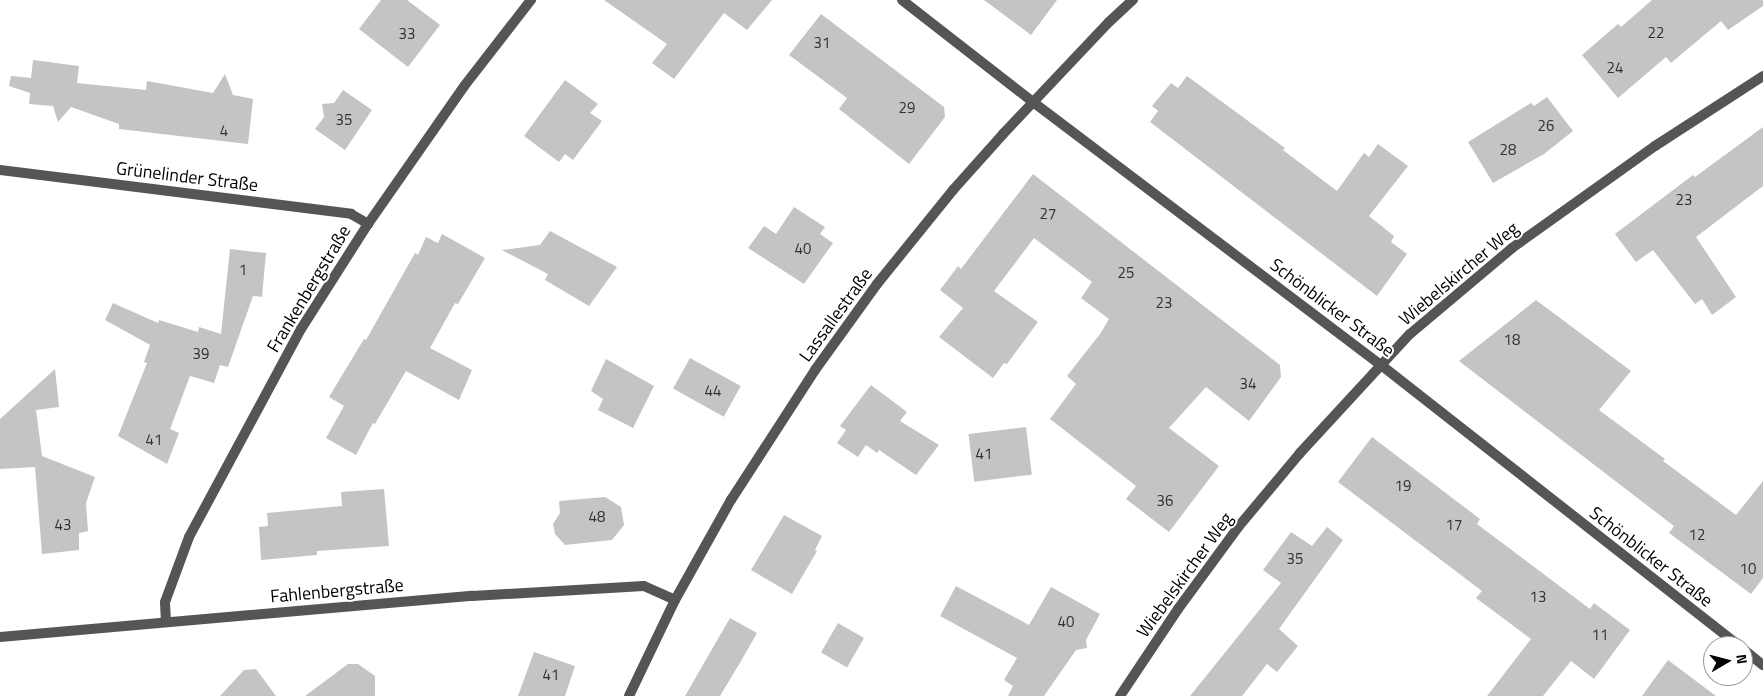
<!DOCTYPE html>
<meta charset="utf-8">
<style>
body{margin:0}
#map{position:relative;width:1763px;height:696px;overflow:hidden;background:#fff;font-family:"Titillium Web",sans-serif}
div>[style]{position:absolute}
.building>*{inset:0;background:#c4c4c4;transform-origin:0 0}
.minor>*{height:10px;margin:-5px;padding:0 5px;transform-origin:5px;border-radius:5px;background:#555}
.tertiary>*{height:10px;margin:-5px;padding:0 5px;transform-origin:5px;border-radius:5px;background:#555}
span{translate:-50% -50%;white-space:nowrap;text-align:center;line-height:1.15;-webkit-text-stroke:4px #fff;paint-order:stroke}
.number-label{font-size:15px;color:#313131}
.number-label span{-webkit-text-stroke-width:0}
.street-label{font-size:18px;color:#000}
.north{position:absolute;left:1703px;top:636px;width:50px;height:50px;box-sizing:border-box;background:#fff;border:1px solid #999;border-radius:50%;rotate:82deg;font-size:14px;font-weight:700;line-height:20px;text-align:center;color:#000}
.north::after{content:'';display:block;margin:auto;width:18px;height:22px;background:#000;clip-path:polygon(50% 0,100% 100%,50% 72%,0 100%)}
</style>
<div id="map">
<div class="building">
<i style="clip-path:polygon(381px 0,407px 0,440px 25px,408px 67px,359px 29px)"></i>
<i style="clip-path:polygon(604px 0,772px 0,747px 30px,724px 13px,674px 79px,652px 63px,667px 44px)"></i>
<i style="clip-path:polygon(984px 0,1057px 0,1031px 35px)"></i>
<i style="clip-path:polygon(1652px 0,1763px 0,1763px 6px,1728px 30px,1721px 21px,1671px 63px,1666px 57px,1618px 98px,1582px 55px,1618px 24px,1621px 27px)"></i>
<i style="clip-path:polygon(821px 14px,944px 107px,945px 117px,909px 164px,839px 109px,847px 98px,789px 55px)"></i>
<i style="clip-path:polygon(33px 60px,79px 66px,77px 83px,146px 90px,147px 81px,213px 93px,225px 74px,233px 95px,253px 99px,248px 144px,119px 129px,119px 124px,71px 107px,58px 122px,53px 106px,29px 104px,30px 93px,9px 86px,11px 76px,31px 78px)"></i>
<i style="clip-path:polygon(1187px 76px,1285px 148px,1283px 150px,1337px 191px,1364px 153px,1369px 157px,1378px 144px,1408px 166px,1369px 216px,1394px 236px,1391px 242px,1407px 254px,1377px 296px,1150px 122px,1158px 111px,1152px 106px,1171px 83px,1178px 88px)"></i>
<i style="clip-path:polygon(565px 80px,598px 104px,590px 113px,602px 121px,573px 160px,565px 154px,559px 162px,524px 136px)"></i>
<i style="clip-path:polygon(343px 90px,372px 110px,345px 150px,315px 129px,324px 117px,322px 104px,334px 103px)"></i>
<i style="clip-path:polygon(1547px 97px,1573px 131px,1544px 154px,1493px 183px,1468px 142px,1531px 103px,1534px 106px)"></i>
<i style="clip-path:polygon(1763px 127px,1763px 186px,1696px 237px,1736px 297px,1712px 315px,1702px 299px,1695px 304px,1653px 250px,1636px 262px,1615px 234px,1693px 175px,1695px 177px)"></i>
<i style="clip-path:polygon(1033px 174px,1280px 365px,1281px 377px,1249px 421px,1206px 387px,1169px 428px,1219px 466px,1169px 532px,1126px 499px,1136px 486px,1050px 419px,1076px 384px,1067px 376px,1100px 334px,1109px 319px,1081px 298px,1092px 282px,1034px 238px,994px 291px,1038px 322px,1007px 364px,1004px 363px,993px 378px,939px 337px,963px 308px,940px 290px,958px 266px,961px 269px)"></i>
<i style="clip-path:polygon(794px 207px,825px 227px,820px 234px,833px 243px,804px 284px,748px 248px,764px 226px,776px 234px)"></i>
<i style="clip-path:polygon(550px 231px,617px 267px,589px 306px,545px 280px,548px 274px,502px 250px,540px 245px)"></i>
<i style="clip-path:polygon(442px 234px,485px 258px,458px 304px,455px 303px,430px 348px,472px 370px,459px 400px,406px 371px,375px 424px,373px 423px,356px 455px,326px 438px,344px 406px,329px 397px,364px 339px,366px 340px,415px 253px,418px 255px,426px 237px,438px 243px)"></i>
<i style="clip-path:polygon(230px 249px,266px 253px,262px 297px,253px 296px,228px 367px,220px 365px,214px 383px,190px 376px,170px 429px,179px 433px,167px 464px,118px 436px,147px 363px,144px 362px,150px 345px,105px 320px,113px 303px,158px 323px,159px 320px,198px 332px,199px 327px,221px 334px)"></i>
<i style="clip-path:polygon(1536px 300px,1631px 371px,1599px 410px,1665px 459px,1663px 461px,1736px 515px,1763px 481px,1763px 578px,1751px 594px,1669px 533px,1674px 526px,1459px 361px)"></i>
<i style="left:690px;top:358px;width:58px;height:35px;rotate:29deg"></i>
<i style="clip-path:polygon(606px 359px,654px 386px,633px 428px,598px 410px,603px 399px,591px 391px)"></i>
<i style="clip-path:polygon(55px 369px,59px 407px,36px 410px,42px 456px,95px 477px,86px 503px,88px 531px,79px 533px,79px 550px,42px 554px,35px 467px,0 469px,0 419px)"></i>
<i style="clip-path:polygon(871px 385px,907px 412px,900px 421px,939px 445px,916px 475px,879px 450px,877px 453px,866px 445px,858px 457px,837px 443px,846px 430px,840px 426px)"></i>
<i style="left:1026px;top:427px;width:48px;height:58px;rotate:83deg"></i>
<i style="clip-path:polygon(1372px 437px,1480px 519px,1477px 524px,1590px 609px,1594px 603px,1630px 630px,1594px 679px,1571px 661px,1543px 696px,1487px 696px,1531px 639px,1476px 598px,1482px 591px,1338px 482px)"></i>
<i style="clip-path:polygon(384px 489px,389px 546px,317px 551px,317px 555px,261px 560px,259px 527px,268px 526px,267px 513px,342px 506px,341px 492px)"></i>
<i style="clip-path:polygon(605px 497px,621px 507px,624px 525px,612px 540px,565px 545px,555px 534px,553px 524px,560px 513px,559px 501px)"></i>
<i style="clip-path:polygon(784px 515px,822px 536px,815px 550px,817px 551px,792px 594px,751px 570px)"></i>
<i style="clip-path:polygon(1327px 527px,1343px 540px,1279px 629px,1298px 646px,1277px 672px,1267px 664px,1242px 696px,1190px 696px,1281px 583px,1263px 570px,1291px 532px,1312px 546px)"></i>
<i style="clip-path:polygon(956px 586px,1029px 625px,1051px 587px,1100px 614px,1086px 640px,1087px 648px,1076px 650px,1044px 696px,1008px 696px,1013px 686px,1004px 680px,1017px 658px,940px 616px)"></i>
<i style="clip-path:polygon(730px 618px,757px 633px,741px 661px,720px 696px,685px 696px)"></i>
<i style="left:838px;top:623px;width:30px;height:34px;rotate:30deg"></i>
<i style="clip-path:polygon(534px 652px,575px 666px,565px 696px,518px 696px)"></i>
<i style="clip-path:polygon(1668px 660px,1716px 696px,1642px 696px)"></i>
<i style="clip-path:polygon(348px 664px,358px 664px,375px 676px,375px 696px,305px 696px)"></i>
<i style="clip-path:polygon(256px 669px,276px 696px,220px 696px,244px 670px)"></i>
</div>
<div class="minor">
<i style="left:0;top:170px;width:354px;rotate:7.1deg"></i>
<i style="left:351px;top:214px;width:20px;rotate:30deg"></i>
<i style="left:166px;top:622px;width:20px;rotate:-93deg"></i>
<i style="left:165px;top:602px;width:69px;rotate:-69.7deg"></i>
<i style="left:189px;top:537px;width:236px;rotate:-61.7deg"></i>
<i style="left:301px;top:329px;width:125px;rotate:-57.5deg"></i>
<i style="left:368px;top:224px;width:169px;rotate:-55.1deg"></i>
<i style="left:465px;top:85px;width:108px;rotate:-52.2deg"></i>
<i style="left:0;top:637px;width:474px;rotate:-5deg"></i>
<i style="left:472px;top:596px;width:172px;rotate:-3.3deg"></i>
<i style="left:644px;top:586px;width:34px;rotate:24deg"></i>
<i style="left:629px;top:696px;width:106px;rotate:-64.4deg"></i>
<i style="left:675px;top:600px;width:115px;rotate:-60.8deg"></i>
<i style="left:731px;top:500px;width:155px;rotate:-57.1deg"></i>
<i style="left:815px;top:370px;width:106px;rotate:-54.2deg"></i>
<i style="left:877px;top:284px;width:121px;rotate:-51deg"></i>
<i style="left:953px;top:190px;width:75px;rotate:-48.2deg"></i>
<i style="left:1003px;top:134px;width:154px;rotate:-46.6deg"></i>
<i style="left:1109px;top:22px;width:33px;rotate:-43deg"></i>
<i style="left:1120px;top:696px;width:105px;rotate:-56.3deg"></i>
<i style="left:1178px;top:609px;width:103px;rotate:-53.7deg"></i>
<i style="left:1239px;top:526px;width:95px;rotate:-50.1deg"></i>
<i style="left:1300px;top:453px;width:162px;rotate:-47.3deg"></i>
<i style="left:1410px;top:334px;width:133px;rotate:-40.1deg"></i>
<i style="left:1512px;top:248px;width:176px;rotate:-35.5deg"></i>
<i style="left:1655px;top:146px;width:129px;rotate:-32.9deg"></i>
</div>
<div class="tertiary">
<i style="left:902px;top:0;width:166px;rotate:37.9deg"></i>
<i style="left:1033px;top:102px;width:436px;rotate:37.1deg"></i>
<i style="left:1381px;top:365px;width:455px;rotate:38.1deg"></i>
<i style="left:1743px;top:649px;width:26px;rotate:39deg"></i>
</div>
<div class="number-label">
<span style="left:1656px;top:33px">22</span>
<span style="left:407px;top:34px">33</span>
<span style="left:822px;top:43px">31</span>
<span style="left:1615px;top:68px">24</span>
<span style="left:907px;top:108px">29</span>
<span style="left:344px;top:120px">35</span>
<span style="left:1546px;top:126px">26</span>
<span style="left:224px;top:131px">4</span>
<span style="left:1508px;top:150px">28</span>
<span style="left:1684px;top:200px">23</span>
<span style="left:1048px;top:214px">27</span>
<span style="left:803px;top:249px">40</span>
<span style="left:243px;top:270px">1</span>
<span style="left:1126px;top:273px">25</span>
<span style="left:1164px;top:303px">23</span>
<span style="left:1512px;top:340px">18</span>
<span style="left:201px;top:354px">39</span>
<span style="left:1248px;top:384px">34</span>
<span style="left:713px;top:391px">44</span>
<span style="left:154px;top:440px">41</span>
<span style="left:984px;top:454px">41</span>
<span style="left:1403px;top:486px">19</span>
<span style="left:1165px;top:501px">36</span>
<span style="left:597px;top:517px">48</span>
<span style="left:63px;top:525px">43</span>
<span style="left:1454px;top:525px">17</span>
<span style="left:1697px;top:535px">12</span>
<span style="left:1295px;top:559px">35</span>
<span style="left:1748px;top:569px">10</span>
<span style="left:1538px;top:597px">13</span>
<span style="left:1066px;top:622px">40</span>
<span style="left:1600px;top:635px">11</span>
<span style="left:551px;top:675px">41</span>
</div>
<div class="street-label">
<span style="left:187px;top:177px;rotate:7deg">Grünelinder Straße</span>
<span style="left:1459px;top:274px;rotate:-40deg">Wiebelskircher Weg</span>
<span style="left:309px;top:289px;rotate:-59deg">Frankenbergstraße</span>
<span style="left:1332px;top:308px;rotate:37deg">Schönblicker Straße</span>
<span style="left:836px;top:315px;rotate:-54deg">Lassallestraße</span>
<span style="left:1651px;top:557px;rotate:38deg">Schönblicker Straße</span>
<span style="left:1185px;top:575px;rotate:-54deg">Wiebelskircher Weg</span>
<span style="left:337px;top:591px;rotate:-5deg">Fahlenbergstraße</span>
</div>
<div class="north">N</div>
</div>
